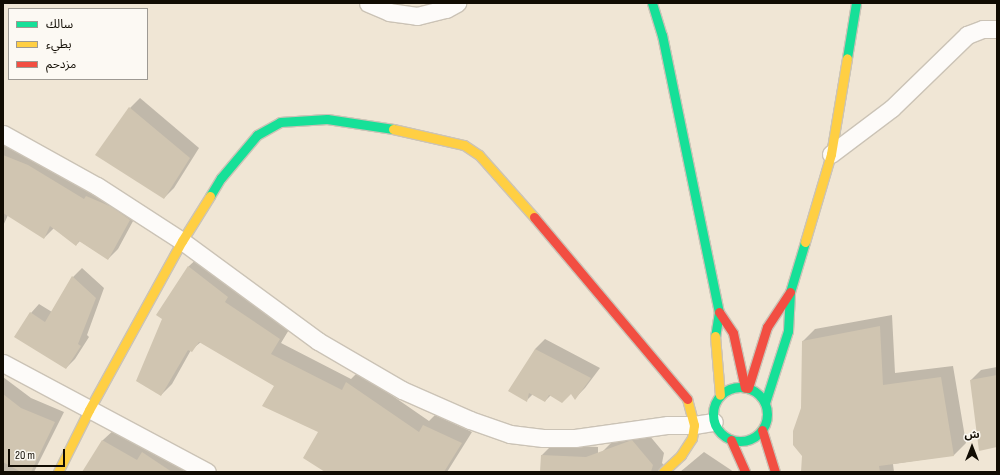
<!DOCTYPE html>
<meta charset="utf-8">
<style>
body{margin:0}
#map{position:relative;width:1000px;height:475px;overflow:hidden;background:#f0e6d5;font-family:"Sofia Sans Condensed","Noto Sans Arabic",sans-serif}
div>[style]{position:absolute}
.shadow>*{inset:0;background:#0003}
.building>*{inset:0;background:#d0c5b1}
.roads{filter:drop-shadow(1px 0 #cbc3b6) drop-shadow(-1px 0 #cbc3b6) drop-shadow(0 1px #cbc3b6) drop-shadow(0 -1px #cbc3b6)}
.street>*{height:17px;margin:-8.5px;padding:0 8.5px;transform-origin:8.5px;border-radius:8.5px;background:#fdfbf9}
.fast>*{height:9px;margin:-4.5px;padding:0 4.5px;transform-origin:4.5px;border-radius:4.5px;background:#16e098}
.fast>.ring{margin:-4.5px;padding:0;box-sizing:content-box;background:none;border:9px solid #16e098;border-radius:50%}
.slow>*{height:9px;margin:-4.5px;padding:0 4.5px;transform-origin:4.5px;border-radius:4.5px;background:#ffcf43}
.jam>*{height:9px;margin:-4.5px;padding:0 4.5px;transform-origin:4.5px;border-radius:4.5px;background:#f24e42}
span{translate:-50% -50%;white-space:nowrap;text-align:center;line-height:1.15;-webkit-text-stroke:3px #fcf9f3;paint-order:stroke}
.frame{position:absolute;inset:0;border:4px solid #110c03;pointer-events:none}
.legend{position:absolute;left:8px;top:8px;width:140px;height:72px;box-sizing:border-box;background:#fcf9f3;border:1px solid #9e9a93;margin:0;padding:5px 7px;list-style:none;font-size:12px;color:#110c03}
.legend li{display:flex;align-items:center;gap:8px;height:20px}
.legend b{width:20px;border:1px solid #9e9a93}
.north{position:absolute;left:952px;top:427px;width:40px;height:40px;-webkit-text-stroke:3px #fcf9f3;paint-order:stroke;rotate:0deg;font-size:11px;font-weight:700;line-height:16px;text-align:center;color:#110c03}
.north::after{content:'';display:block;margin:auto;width:14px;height:18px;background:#110c03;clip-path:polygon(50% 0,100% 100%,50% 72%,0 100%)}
.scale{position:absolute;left:8px;top:449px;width:57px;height:18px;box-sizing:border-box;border:2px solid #110c03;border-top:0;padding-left:5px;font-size:12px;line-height:14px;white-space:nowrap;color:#110c03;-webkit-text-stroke:3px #fcf9f3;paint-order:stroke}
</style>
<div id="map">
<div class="shadow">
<i style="clip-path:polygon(140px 98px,199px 148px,174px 188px,164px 198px,130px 108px)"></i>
<i style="clip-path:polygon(3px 144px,11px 149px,14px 146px,139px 210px,118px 249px,108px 259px,80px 241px,76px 245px,54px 228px,44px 238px,8px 215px,3px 226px)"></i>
<i style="clip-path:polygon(200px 256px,238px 286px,235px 291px,290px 328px,281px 343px,351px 379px,358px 372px,429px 421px,435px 415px,472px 432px,447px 472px,327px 472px,319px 432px,275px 385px,201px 342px,191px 350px,172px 384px,161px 395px,164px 318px,158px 314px,189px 266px)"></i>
<i style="clip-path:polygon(82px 268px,104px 288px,87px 335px,89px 337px,75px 359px,66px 368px,31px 313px,39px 304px,52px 312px,73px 277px)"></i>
<i style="clip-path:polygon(892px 315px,895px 373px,953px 366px,966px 443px,954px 455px,893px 464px,894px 472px,802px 472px,803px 341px,815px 329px)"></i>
<i style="clip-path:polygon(545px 339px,600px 368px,585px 388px,575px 398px,571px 393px,551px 395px,545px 401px,533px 394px,527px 400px,535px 349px)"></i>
<i style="clip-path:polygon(997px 367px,997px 446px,971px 380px,981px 370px)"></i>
<i style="clip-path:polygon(3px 377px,31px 398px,64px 412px,34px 472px,3px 472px)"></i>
<i style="clip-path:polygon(116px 428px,194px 472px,84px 472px,103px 440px)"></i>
<i style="clip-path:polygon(644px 429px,664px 453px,662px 463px,670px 472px,612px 472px,603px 451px,614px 440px)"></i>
<i style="clip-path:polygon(552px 445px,598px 447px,598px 472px,541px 472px,542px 455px)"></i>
<i style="clip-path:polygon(704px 452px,731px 470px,733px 472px,680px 472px)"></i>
</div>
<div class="building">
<i style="clip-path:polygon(129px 107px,190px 158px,164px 199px,95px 155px)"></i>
<i style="clip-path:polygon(3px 155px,28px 165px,84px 199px,86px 196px,112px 207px,130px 220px,108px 260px,79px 241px,76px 246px,50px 226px,44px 239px,3px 213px)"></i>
<i style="clip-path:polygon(188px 266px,228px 297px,225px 302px,280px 339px,271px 354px,342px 390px,346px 382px,419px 432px,423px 425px,462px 443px,444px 472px,325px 472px,303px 458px,318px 432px,262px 406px,274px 386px,199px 342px,192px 352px,188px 350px,161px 396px,136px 381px,162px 319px,156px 315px)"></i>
<i style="clip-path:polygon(72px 276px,96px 298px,78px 344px,81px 346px,66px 369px,14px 337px,30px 312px,45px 322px)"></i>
<i style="clip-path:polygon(880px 326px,883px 385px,941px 377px,954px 456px,879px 466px,880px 472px,801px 472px,802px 456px,793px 445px,793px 431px,801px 408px,802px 341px)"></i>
<i style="clip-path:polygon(535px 349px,591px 378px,575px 400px,571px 394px,562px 403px,549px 395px,545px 402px,529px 393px,527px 402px,508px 391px)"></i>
<i style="clip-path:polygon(997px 375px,997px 447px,979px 451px,970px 380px)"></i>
<i style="clip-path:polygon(3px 394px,21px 408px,55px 422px,31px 472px,21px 472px,3px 462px)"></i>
<i style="clip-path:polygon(102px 440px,137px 460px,142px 452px,172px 472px,82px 472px)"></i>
<i style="clip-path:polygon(632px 440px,653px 465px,651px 472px,540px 472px,541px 455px,586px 457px)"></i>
</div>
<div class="roads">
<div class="street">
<i style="left:368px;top:3px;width:23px;rotate:23deg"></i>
<i style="left:389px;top:12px;width:28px;rotate:8deg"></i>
<i style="left:417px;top:16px;width:30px;rotate:-14deg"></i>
<i style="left:446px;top:9px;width:13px;rotate:-29deg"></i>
<i style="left:3px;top:134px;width:107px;rotate:29deg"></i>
<i style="left:97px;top:186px;width:101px;rotate:32.9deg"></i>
<i style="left:182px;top:241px;width:169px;rotate:36.3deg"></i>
<i style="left:318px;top:341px;width:97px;rotate:30.3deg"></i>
<i style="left:402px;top:390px;width:74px;rotate:23.8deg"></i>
<i style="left:470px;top:420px;width:42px;rotate:19.3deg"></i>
<i style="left:510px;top:434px;width:33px;rotate:7deg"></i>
<i style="left:543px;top:438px;width:32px"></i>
<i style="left:575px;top:438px;width:94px;rotate:-8deg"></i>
<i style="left:668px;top:425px;width:26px"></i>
<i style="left:694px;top:425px;width:20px;rotate:-9deg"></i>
<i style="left:831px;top:154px;width:76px;rotate:-37deg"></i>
<i style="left:892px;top:108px;width:105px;rotate:-44.2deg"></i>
<i style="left:967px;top:35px;width:17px;rotate:-21deg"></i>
<i style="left:983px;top:29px;width:14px"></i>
<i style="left:3px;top:363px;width:231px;rotate:28.1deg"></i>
</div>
<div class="fast">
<i style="left:652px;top:3px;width:34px;rotate:73deg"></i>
<i style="left:662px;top:35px;width:283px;rotate:78.4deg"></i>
<i style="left:719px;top:312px;width:24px;rotate:99deg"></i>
<i style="left:847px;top:58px;width:56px;rotate:-80.7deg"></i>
<i style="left:210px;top:196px;width:21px;rotate:-59deg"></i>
<i style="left:221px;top:178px;width:56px;rotate:-50.1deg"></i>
<i style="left:257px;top:135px;width:26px;rotate:-29deg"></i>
<i style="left:280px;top:122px;width:47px;rotate:-3.7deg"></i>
<i style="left:327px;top:119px;width:67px;rotate:8.6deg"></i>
<i class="ring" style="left:713px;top:387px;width:45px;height:45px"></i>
<i style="left:765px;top:403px;width:76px;rotate:-72.3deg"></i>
<i style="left:788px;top:331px;width:39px;rotate:-87deg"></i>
<i style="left:790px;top:292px;width:52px;rotate:-73.3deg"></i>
</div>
<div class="slow">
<i style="left:393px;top:129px;width:73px;rotate:12.7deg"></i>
<i style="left:464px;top:145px;width:18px;rotate:34deg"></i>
<i style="left:479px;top:155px;width:83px;rotate:48.4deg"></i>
<i style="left:805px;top:242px;width:92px;rotate:-73.5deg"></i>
<i style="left:831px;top:154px;width:97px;rotate:-80.5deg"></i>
<i style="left:715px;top:336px;width:59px;rotate:85.2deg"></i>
<i style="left:58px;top:472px;width:69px;rotate:-63.4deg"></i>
<i style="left:89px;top:410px;width:193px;rotate:-61.2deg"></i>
<i style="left:182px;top:241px;width:53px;rotate:-58.1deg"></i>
<i style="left:663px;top:472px;width:25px;rotate:-43deg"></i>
<i style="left:681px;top:455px;width:20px;rotate:-57deg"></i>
<i style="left:692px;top:438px;width:13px;rotate:-81deg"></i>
<i style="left:694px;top:425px;width:27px;rotate:-105deg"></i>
</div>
<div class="jam">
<i style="left:534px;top:217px;width:238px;rotate:49.9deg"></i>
<i style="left:719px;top:312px;width:25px;rotate:56deg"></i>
<i style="left:733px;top:333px;width:56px;rotate:77.7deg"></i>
<i style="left:748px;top:388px;width:64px;rotate:-72.7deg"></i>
<i style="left:767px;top:327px;width:42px;rotate:-56.7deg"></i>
<i style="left:762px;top:430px;width:44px;rotate:72.8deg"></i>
<i style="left:731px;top:440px;width:35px;rotate:66deg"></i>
</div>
</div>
<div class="frame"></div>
<ul class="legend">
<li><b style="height:5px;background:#16e098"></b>سالك</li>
<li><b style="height:5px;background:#ffcf43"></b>بطيء</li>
<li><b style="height:5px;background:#f24e42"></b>مزدحم</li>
</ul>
<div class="north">ش</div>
<div class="scale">20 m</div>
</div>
